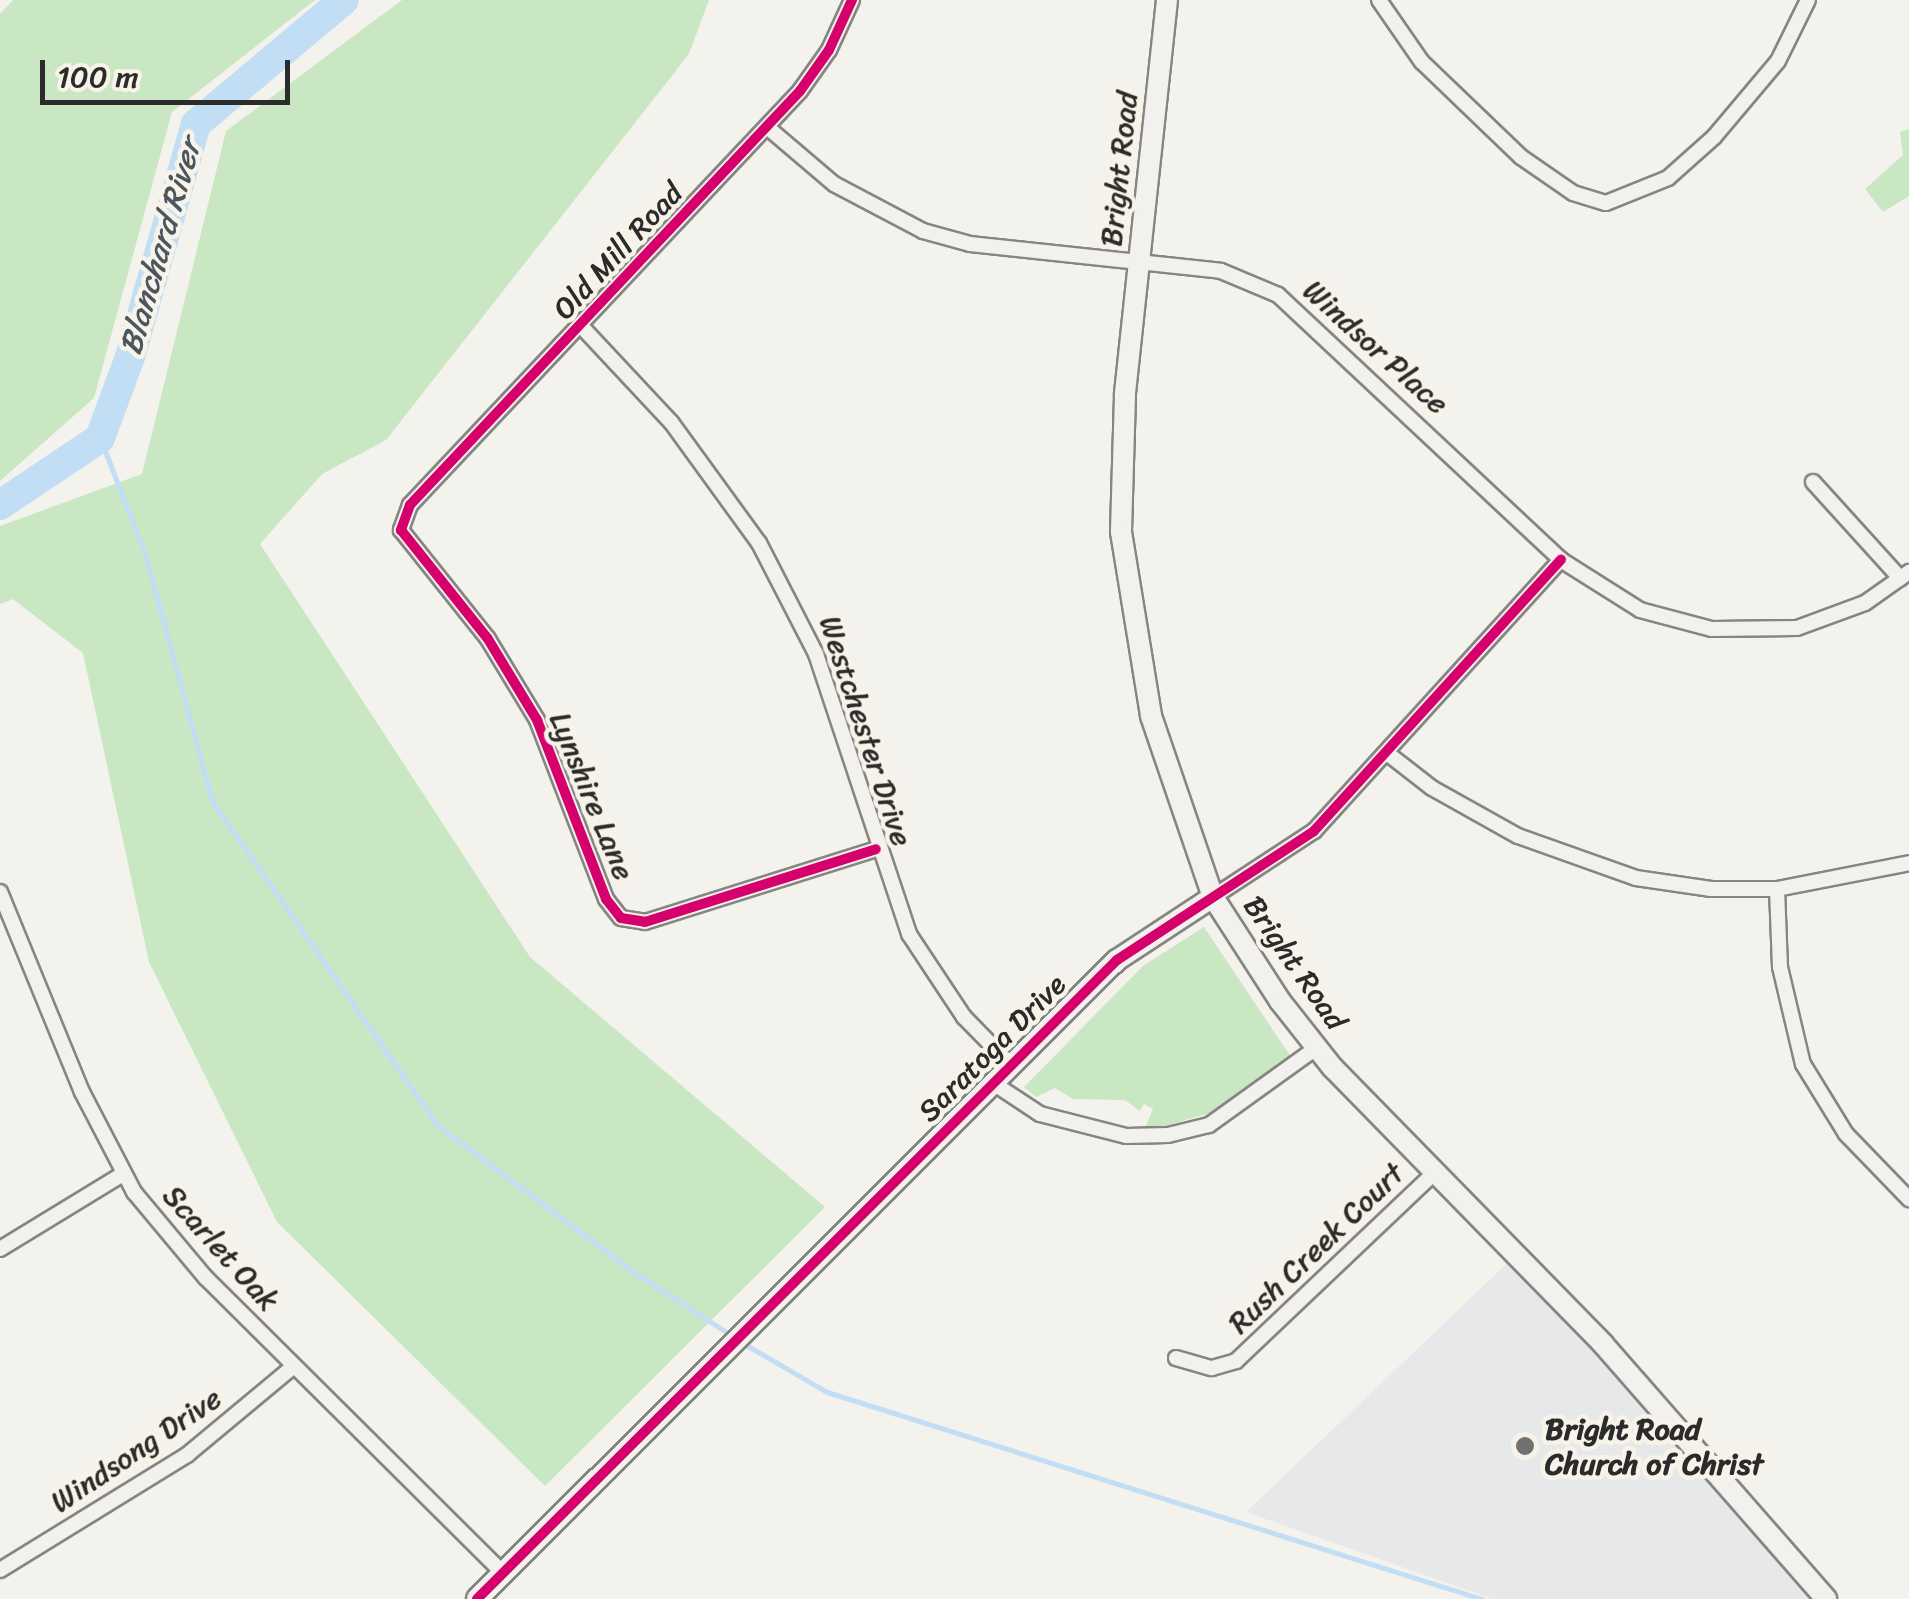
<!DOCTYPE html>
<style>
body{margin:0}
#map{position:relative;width:1909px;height:1599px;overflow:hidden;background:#f4f2ec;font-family:Sriracha,sans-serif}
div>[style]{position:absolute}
.built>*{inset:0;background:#e6e8e9}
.green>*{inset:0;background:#c9e7c3}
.stream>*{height:5px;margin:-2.5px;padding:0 2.5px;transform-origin:2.5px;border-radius:2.5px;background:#c2def4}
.river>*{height:30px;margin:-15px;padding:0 15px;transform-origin:15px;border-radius:15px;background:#c2def4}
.roads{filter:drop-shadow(2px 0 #858582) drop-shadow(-2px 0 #858582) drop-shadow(0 2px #858582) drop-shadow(0 -2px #858582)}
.street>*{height:14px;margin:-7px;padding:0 7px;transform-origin:7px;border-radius:7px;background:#f2f1ed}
.secondary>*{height:20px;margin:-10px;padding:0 10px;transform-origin:10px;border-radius:10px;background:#f2f1ed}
.cycleway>*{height:10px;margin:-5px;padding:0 5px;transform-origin:5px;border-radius:5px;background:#d6006c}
.dots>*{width:28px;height:28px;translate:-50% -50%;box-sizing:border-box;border:5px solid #f7f3e8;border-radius:50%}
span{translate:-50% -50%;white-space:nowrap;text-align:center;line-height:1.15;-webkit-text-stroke:9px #f7f3e8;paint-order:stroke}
.street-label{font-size:30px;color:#2b2b2b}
.poi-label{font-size:30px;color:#2b2b2b;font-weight:700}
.left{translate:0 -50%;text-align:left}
.water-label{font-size:32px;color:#4c565e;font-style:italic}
.scale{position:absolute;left:40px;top:60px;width:250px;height:45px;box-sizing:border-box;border:5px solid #2b2b2b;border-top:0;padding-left:12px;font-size:30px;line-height:35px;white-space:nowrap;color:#2b2b2b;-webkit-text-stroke:8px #f7f3e8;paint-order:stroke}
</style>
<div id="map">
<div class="built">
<i style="clip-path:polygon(1517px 1254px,1826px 1599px,1493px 1599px,1246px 1512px)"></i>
</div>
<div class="green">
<i style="clip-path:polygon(13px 0,315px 0,172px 112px,94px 398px,0 481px,0 14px)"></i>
<i style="clip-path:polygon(402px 0,709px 0,689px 54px,386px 440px,322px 474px,260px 544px,530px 957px,825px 1207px,545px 1486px,277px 1222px,149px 962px,83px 653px,13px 599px,0 604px,0 526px,142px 474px,226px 131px)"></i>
<i style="clip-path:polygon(1909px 129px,1909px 196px,1883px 212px,1865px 189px,1903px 155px,1900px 132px)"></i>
<i style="clip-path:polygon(1204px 927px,1293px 1060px,1210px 1113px,1165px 1126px,1145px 1128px,1153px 1109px,1144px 1104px,1140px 1111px,1125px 1100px,1073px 1099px,1055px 1088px,1036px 1097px,1024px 1087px,1143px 966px)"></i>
</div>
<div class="stream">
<i style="left:100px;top:438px;width:124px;rotate:68.8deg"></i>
<i style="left:145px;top:554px;width:256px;rotate:74.8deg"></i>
<i style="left:212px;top:801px;width:394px;rotate:55.2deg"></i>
<i style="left:437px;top:1125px;width:249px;rotate:36.7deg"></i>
<i style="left:637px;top:1274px;width:113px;rotate:33.1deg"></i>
<i style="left:741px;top:1342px;width:99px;rotate:30.2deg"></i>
<i style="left:827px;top:1392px;width:687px;rotate:17.54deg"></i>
</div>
<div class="river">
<i style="left:0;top:505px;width:120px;rotate:-33.8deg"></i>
<i style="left:100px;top:438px;width:86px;rotate:-69.7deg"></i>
<i style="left:130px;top:357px;width:242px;rotate:-74.2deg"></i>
<i style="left:196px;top:124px;width:193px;rotate:-40deg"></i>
</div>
<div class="roads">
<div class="street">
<i style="left:852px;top:0;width:55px;rotate:114.7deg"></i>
<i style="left:829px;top:50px;width:50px;rotate:125.3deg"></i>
<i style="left:800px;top:91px;width:569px;rotate:133.29deg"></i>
<i style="left:410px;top:505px;width:27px;rotate:110deg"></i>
<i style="left:401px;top:530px;width:139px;rotate:51.4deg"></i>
<i style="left:488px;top:639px;width:95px;rotate:58.8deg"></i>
<i style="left:537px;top:720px;width:192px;rotate:68.9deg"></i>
<i style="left:606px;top:899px;width:24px;rotate:52deg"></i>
<i style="left:621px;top:918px;width:24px;rotate:9deg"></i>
<i style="left:645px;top:922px;width:242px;rotate:-17.5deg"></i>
<i style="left:1379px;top:0;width:75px;rotate:55.3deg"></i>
<i style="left:1422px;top:62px;width:137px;rotate:43.8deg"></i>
<i style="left:1521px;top:157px;width:63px;rotate:34.7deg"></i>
<i style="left:1573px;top:193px;width:34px;rotate:17deg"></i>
<i style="left:1606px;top:203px;width:67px;rotate:-22deg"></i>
<i style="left:1668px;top:178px;width:62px;rotate:-41.7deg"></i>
<i style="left:1714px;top:137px;width:99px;rotate:-49.9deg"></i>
<i style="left:1778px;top:61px;width:68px;rotate:-63.8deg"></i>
<i style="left:767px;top:127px;width:88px;rotate:40.4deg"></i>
<i style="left:834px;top:184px;width:101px;rotate:27.8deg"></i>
<i style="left:923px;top:231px;width:49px;rotate:15.5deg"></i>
<i style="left:970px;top:244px;width:252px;rotate:6.1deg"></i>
<i style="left:1221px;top:271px;width:62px;rotate:22.8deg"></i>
<i style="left:1278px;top:295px;width:388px;rotate:43.1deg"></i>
<i style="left:1561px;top:560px;width:93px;rotate:32.3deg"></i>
<i style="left:1640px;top:610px;width:74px;rotate:14.8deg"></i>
<i style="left:1712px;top:629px;width:85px;rotate:-0.7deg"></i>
<i style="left:1797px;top:628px;width:72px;rotate:-20.2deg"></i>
<i style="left:1865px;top:603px;width:54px;rotate:-35.2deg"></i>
<i style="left:582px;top:327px;width:130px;rotate:46.9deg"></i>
<i style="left:671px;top:422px;width:150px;rotate:54deg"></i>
<i style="left:759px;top:543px;width:125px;rotate:62.8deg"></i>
<i style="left:816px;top:654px;width:295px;rotate:71.6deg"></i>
<i style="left:909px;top:934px;width:100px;rotate:56.5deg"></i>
<i style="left:964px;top:1017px;width:67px;rotate:45.6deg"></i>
<i style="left:1813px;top:482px;width:130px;rotate:47.8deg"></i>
<i style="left:1387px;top:753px;width:57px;rotate:37.9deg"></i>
<i style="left:1432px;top:788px;width:98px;rotate:29.2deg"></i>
<i style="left:1518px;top:836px;width:125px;rotate:19.6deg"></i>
<i style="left:1636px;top:878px;width:76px;rotate:8.3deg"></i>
<i style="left:1711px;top:889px;width:66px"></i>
<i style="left:1777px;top:889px;width:135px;rotate:-11.1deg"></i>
<i style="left:1777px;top:889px;width:78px;rotate:87.8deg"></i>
<i style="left:1780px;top:967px;width:100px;rotate:76.7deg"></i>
<i style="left:1803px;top:1064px;width:82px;rotate:58.4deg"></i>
<i style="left:1846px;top:1134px;width:91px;rotate:45.9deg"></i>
<i style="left:0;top:892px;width:216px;rotate:67.7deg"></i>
<i style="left:82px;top:1092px;width:113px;rotate:62.5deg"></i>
<i style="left:134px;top:1192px;width:112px;rotate:50.1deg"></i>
<i style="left:206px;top:1278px;width:419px;rotate:44.8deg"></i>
<i style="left:1213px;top:897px;width:121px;rotate:-33.2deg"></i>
<i style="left:1314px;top:831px;width:367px;rotate:-47.7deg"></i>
<i style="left:993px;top:1083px;width:56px;rotate:33.4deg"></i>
<i style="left:1040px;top:1114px;width:89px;rotate:14.3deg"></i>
<i style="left:1126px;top:1136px;width:42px;rotate:-1.4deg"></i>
<i style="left:1168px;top:1135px;width:42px;rotate:-13.7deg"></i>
<i style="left:1209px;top:1125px;width:132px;rotate:-35.7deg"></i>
<i style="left:0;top:1249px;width:144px;rotate:-31.4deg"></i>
<i style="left:1176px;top:1358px;width:37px;rotate:16deg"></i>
<i style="left:1212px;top:1368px;width:25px;rotate:-16deg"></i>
<i style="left:1236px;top:1361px;width:274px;rotate:-43.5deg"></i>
<i style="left:0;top:1570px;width:220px;rotate:-31.6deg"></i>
<i style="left:187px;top:1455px;width:139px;rotate:-39.8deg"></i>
</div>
<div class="secondary">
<i style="left:1167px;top:0;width:398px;rotate:96.1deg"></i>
<i style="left:1125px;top:396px;width:136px;rotate:91.7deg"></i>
<i style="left:1121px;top:532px;width:186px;rotate:80.7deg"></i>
<i style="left:1151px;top:716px;width:191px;rotate:71.1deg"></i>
<i style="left:1213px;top:897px;width:124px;rotate:57.2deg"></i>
<i style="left:1280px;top:1001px;width:85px;rotate:51.7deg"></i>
<i style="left:1333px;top:1068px;width:386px;rotate:45.6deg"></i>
<i style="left:1603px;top:1344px;width:339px;rotate:48.8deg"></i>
<i style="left:477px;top:1599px;width:904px;rotate:-44.96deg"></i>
<i style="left:1117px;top:960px;width:115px;rotate:-33.3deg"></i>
</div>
</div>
<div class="cycleway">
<i style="left:852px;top:0;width:55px;rotate:114.7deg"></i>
<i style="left:829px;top:50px;width:50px;rotate:125.3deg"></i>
<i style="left:800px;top:91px;width:569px;rotate:133.29deg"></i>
<i style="left:410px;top:505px;width:27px;rotate:110deg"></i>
<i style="left:401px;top:530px;width:139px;rotate:51.4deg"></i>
<i style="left:488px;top:639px;width:95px;rotate:58.8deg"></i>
<i style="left:537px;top:720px;width:192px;rotate:68.9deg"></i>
<i style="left:606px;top:899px;width:24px;rotate:52deg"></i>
<i style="left:621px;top:918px;width:24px;rotate:9deg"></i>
<i style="left:645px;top:922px;width:242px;rotate:-17.5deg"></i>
<i style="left:477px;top:1599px;width:904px;rotate:-44.96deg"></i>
<i style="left:1117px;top:960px;width:235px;rotate:-33.2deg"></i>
<i style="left:1314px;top:831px;width:367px;rotate:-47.7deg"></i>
</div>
<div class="dots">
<i style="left:1525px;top:1446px;background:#71716f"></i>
</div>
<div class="street-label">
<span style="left:1119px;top:169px;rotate:-84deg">Bright Road</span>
<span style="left:618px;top:251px;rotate:-47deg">Old Mill Road</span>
<span style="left:1376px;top:347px;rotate:42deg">Windsor Place</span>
<span style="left:866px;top:731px;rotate:72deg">Westchester Drive</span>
<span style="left:592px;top:796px;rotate:68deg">Lynshire Lane</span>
<span style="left:1295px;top:963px;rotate:55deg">Bright Road</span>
<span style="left:992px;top:1048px;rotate:-45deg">Saratoga Drive</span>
<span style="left:221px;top:1248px;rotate:48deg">Scarlet Oak</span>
<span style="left:1316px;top:1248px;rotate:-44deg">Rush Creek Court</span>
<span style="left:136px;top:1450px;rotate:-34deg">Windsong Drive</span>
</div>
<div class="poi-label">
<span class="left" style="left:1545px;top:1446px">Bright Road<br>Church of Christ</span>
</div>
<div class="water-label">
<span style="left:161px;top:247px;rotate:-74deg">Blanchard River</span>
</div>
<div class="scale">100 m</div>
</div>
